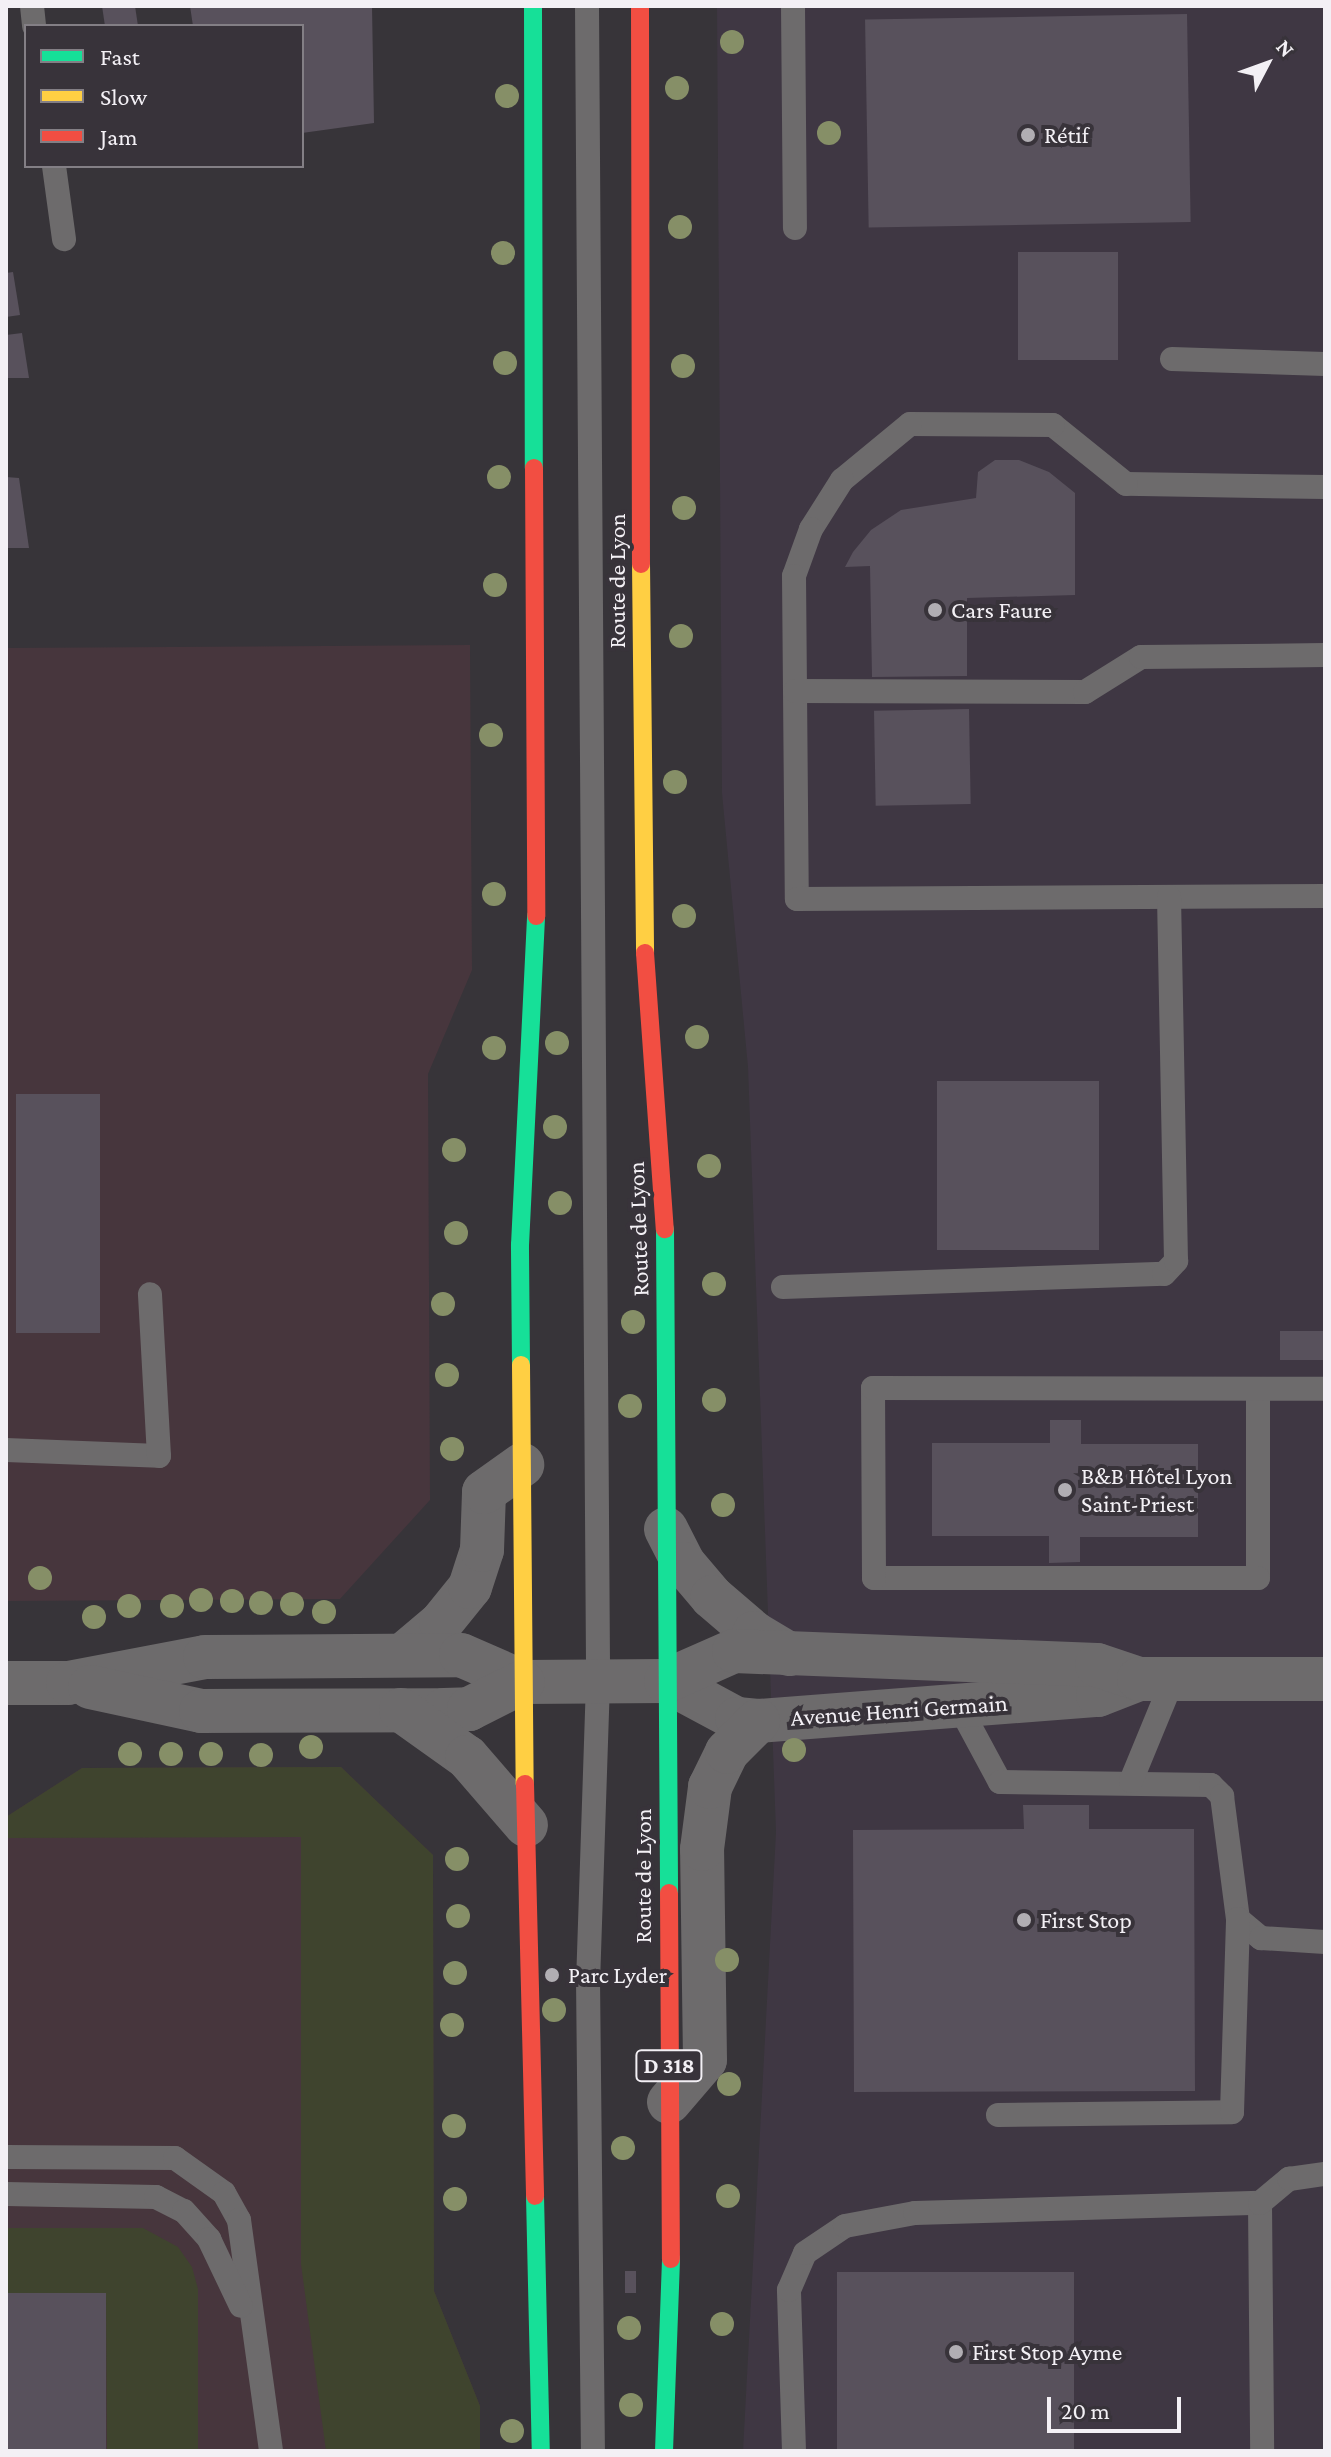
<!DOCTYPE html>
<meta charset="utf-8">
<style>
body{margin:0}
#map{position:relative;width:1331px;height:2457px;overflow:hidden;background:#373439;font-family:"Crimson Pro",serif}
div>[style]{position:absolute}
.built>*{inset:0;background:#3f3743}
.industrial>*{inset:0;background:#47363d}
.green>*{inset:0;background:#3f442e}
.building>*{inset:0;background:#58515c;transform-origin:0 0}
.lane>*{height:24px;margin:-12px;padding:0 12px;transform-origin:12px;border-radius:12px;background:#6d6b6c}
.street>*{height:44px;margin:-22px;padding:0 22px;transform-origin:22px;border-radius:22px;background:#6d6b6c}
.fast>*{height:18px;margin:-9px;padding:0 9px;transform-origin:9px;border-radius:9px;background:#16e098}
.slow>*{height:18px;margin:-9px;padding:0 9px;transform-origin:9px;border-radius:9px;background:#ffcf43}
.jam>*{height:18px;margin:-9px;padding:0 9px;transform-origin:9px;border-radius:9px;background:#f24e42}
.trees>*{width:24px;height:24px;margin:-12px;border-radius:50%;background:#868f67}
.dots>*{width:22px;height:22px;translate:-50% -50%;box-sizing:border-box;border:4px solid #38333a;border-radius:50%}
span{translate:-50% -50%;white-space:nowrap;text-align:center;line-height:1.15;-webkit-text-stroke:8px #38333a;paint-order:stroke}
.shield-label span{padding:2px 6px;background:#38333a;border:2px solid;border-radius:6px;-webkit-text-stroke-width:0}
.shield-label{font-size:22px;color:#f3f0f5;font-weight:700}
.poi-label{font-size:24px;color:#f3f0f5}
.left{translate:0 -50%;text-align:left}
.street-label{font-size:24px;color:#f3f0f5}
.frame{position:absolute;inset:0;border:8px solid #f3f0f5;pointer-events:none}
.legend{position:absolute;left:24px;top:24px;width:280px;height:144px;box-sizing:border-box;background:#38333a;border:2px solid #837f85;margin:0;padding:10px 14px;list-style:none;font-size:24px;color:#f3f0f5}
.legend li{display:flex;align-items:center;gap:16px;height:40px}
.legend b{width:40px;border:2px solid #837f85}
.north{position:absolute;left:1227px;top:24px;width:80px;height:80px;-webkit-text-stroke:6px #38333a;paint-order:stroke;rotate:49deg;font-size:22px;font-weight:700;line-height:32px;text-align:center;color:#f3f0f5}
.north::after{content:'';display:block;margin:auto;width:28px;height:36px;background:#f3f0f5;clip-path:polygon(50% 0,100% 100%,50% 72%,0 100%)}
.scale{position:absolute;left:1047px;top:2397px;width:134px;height:36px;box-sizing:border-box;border:4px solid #f3f0f5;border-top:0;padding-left:10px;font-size:24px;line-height:28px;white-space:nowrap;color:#f3f0f5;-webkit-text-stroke:6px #38333a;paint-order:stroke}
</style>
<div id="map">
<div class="built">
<i style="clip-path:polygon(717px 6px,1325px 6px,1325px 2451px,743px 2451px,776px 1832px,748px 1067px,722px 793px)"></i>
</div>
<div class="industrial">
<i style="clip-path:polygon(470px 645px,472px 970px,428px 1074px,430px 1500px,340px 1599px,6px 1601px,6px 648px)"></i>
<i style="clip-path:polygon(341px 1767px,433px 1855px,434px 2291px,480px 2406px,480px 2451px,6px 2451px,6px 1817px,82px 1768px)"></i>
</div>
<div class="green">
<i style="clip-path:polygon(341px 1767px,433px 1855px,434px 2291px,480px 2406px,480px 2451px,326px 2451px,301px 2264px,301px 1837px,6px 1838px,6px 1817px,82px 1768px)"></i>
<i style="clip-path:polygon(6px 2228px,143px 2228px,178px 2247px,192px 2267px,198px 2289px,198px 2451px,107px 2451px,106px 2293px,6px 2293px)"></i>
</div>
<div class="building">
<i style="clip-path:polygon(102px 6px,135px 6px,138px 26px,105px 26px)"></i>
<i style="clip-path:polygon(190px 6px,372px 6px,374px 123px,302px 133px,302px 26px,193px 26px)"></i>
<i style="left:1187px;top:14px;width:208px;height:322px;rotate:89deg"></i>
<i style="left:1118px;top:252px;width:108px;height:100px;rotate:90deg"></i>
<i style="clip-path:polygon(13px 272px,20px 315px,6px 317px,6px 273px)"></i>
<i style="clip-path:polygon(22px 333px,29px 378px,6px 378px,6px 335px)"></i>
<i style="clip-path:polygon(995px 460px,1019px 460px,1049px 472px,1075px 493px,1075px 595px,967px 598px,967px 676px,872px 677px,870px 566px,845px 567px,853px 552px,871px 530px,901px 510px,976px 498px,978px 472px)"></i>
<i style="clip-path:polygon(6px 477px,19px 478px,29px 548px,6px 548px)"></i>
<i style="left:969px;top:709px;width:95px;height:95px;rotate:89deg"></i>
<i style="left:937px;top:1081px;width:162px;height:169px"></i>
<i style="left:100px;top:1094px;width:239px;height:84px;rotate:90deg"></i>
<i style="left:1325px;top:1331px;width:29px;height:45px;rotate:90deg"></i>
<i style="clip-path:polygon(1050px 1420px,1081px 1420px,1081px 1444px,1198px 1444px,1198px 1537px,1080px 1537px,1080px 1562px,1049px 1563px,1049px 1536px,932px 1536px,932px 1443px,1050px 1443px)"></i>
<i style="clip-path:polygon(1023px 1805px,1089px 1805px,1089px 1829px,1194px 1829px,1195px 2091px,854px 2092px,853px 1830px,1024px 1829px)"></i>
<i style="left:625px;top:2271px;width:11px;height:22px"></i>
<i style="left:837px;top:2272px;width:237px;height:179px"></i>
<i style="left:6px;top:2293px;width:100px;height:158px"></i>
</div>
<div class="lane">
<i style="left:32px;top:6px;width:20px;rotate:84deg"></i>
<i style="left:587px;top:6px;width:1676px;rotate:89.62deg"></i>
<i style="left:598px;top:1682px;width:297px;rotate:91.9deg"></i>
<i style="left:588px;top:1979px;width:472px;rotate:89.4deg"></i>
<i style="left:793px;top:6px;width:222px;rotate:89.5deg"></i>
<i style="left:54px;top:166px;width:74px;rotate:82.2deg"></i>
<i style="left:1172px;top:359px;width:153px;rotate:1.9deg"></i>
<i style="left:1325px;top:487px;width:199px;rotate:-179.1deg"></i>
<i style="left:1126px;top:484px;width:94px;rotate:-141.1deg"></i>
<i style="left:1053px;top:425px;width:143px;rotate:-179.6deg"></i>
<i style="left:910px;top:424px;width:88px;rotate:140.5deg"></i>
<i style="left:842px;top:480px;width:58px;rotate:122.3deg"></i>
<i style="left:811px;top:529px;width:50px;rotate:109.9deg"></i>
<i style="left:794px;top:576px;width:323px;rotate:89.5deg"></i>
<i style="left:797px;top:899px;width:528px;rotate:-0.33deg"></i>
<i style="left:795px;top:691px;width:290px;rotate:0.2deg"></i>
<i style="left:1085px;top:692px;width:66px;rotate:-32deg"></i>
<i style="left:1141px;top:657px;width:184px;rotate:-0.6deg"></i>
<i style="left:783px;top:1287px;width:381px;rotate:-2deg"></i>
<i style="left:1164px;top:1274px;width:18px;rotate:-47deg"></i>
<i style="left:1176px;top:1261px;width:364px;rotate:-91.1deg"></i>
<i style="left:1258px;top:1389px;width:189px;rotate:90deg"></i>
<i style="left:1258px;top:1578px;width:384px;rotate:180deg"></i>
<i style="left:874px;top:1578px;width:190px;rotate:-90.3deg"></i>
<i style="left:873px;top:1388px;width:452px;rotate:0.1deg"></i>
<i style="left:6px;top:1450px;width:153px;rotate:2.2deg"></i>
<i style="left:159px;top:1456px;width:162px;rotate:-93.2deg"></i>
<i style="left:959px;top:1706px;width:86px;rotate:61.7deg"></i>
<i style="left:1000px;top:1782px;width:211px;rotate:0.8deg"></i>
<i style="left:1211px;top:1785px;width:16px;rotate:45deg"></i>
<i style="left:1222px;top:1796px;width:124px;rotate:82.6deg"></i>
<i style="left:1238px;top:1919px;width:30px;rotate:40deg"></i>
<i style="left:1261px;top:1938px;width:64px;rotate:3.6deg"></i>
<i style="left:1131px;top:1781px;width:110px;rotate:-67.6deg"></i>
<i style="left:998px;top:2115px;width:234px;rotate:-0.7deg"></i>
<i style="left:1232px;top:2112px;width:193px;rotate:-88.2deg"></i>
<i style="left:6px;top:2157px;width:169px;rotate:0.3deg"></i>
<i style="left:175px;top:2158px;width:60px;rotate:35.5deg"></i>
<i style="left:224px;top:2193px;width:31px;rotate:61deg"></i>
<i style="left:239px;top:2220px;width:233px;rotate:82.1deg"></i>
<i style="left:6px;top:2194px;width:150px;rotate:1.1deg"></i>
<i style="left:156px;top:2197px;width:31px;rotate:27deg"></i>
<i style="left:184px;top:2211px;width:38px;rotate:48deg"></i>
<i style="left:209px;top:2239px;width:74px;rotate:64.5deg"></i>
<i style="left:1260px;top:2203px;width:248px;rotate:89.5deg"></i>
<i style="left:794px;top:2451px;width:161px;rotate:-91.8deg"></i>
<i style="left:789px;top:2290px;width:40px;rotate:-66.6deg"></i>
<i style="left:805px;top:2253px;width:48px;rotate:-34deg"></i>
<i style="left:845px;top:2226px;width:71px;rotate:-10.5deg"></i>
<i style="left:915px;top:2213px;width:345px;rotate:-1.7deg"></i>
<i style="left:1260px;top:2203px;width:38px;rotate:-40deg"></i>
<i style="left:1289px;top:2179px;width:36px;rotate:-8deg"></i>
</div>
<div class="street">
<i style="left:666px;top:1529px;width:39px;rotate:63deg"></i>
<i style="left:684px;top:1564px;width:43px;rotate:49.7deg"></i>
<i style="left:712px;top:1597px;width:55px;rotate:40.6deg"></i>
<i style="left:754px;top:1633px;width:41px;rotate:31deg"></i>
<i style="left:403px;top:1655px;width:50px;rotate:-40.1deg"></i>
<i style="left:441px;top:1623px;width:46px;rotate:-51.1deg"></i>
<i style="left:470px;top:1587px;width:39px;rotate:-72deg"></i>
<i style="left:482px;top:1550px;width:58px;rotate:-88deg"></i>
<i style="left:484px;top:1492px;width:47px;rotate:-35.4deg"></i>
<i style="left:666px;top:1681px;width:81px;rotate:28.2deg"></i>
<i style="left:737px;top:1719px;width:21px;rotate:5deg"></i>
<i style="left:758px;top:1721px;width:341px;rotate:-4.4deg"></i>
<i style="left:1098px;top:1695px;width:44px;rotate:-21.3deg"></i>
<i style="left:6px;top:1683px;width:62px"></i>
<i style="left:68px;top:1683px;width:139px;rotate:-10.7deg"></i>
<i style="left:205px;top:1657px;width:256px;rotate:-0.4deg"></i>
<i style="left:461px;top:1655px;width:68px;rotate:23.5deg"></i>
<i style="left:523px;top:1682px;width:143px;rotate:-0.4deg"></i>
<i style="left:666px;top:1681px;width:74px;rotate:-23.8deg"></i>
<i style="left:734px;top:1651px;width:363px;rotate:2.2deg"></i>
<i style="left:1097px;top:1665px;width:44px;rotate:18.4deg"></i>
<i style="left:1139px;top:1679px;width:186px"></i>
<i style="left:90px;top:1687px;width:114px;rotate:12.2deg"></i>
<i style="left:201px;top:1711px;width:243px;rotate:-0.2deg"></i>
<i style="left:444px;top:1710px;width:25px;rotate:-2deg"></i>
<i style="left:469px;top:1709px;width:60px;rotate:-26.6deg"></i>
<i style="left:401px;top:1710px;width:81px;rotate:35.5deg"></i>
<i style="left:467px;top:1757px;width:90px;rotate:49.1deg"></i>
<i style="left:669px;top:2102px;width:55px;rotate:-49.4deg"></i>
<i style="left:705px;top:2060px;width:211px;rotate:-90.8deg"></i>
<i style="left:702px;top:1849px;width:63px;rotate:-82.6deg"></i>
<i style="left:710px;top:1787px;width:39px;rotate:-64deg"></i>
<i style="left:727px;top:1752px;width:44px;rotate:-45deg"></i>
</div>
<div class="fast">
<i style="left:533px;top:6px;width:462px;rotate:89.9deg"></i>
<i style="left:665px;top:1229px;width:664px;rotate:89.65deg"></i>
<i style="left:521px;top:1365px;width:120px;rotate:-90.5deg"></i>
<i style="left:520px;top:1245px;width:329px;rotate:-87.2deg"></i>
<i style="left:535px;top:2196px;width:255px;rotate:88.7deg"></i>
<i style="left:664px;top:2451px;width:192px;rotate:-87.9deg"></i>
</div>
<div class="slow">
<i style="left:641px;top:564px;width:389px;rotate:89.4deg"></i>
<i style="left:521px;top:1365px;width:419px;rotate:89.5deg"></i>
</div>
<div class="jam">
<i style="left:640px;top:6px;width:558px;rotate:89.9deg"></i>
<i style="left:534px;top:468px;width:448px;rotate:89.7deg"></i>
<i style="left:645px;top:953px;width:277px;rotate:85.9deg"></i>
<i style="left:525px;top:1784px;width:412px;rotate:88.6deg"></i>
<i style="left:669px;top:1893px;width:366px;rotate:89.7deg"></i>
</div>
<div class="trees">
<i style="left:732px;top:42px"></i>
<i style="left:677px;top:88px"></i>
<i style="left:507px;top:96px"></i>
<i style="left:829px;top:133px"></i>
<i style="left:680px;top:227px"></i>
<i style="left:503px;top:253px"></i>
<i style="left:505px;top:363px"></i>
<i style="left:683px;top:366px"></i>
<i style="left:499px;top:477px"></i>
<i style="left:684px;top:508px"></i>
<i style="left:495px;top:585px"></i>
<i style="left:681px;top:636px"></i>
<i style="left:491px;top:735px"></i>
<i style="left:675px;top:782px"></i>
<i style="left:494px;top:894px"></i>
<i style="left:684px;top:916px"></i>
<i style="left:697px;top:1037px"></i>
<i style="left:557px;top:1043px"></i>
<i style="left:494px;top:1048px"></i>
<i style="left:555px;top:1127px"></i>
<i style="left:454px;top:1150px"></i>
<i style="left:709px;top:1166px"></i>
<i style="left:560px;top:1203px"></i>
<i style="left:456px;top:1233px"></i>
<i style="left:714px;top:1284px"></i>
<i style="left:443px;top:1304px"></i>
<i style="left:633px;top:1322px"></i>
<i style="left:447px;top:1375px"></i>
<i style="left:714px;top:1400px"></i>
<i style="left:630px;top:1406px"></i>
<i style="left:452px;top:1449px"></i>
<i style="left:723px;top:1505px"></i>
<i style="left:40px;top:1578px"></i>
<i style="left:201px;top:1600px"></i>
<i style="left:232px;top:1601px"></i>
<i style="left:261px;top:1603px"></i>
<i style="left:292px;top:1604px"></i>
<i style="left:129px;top:1606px"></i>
<i style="left:172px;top:1606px"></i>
<i style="left:324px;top:1612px"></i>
<i style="left:94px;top:1617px"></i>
<i style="left:311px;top:1747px"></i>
<i style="left:794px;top:1750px"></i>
<i style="left:130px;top:1754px"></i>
<i style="left:171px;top:1754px"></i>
<i style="left:211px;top:1754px"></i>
<i style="left:261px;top:1755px"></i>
<i style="left:457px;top:1859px"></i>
<i style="left:458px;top:1916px"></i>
<i style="left:727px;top:1960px"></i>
<i style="left:455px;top:1973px"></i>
<i style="left:554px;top:2010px"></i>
<i style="left:452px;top:2025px"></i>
<i style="left:729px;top:2084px"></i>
<i style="left:454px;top:2126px"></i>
<i style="left:623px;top:2148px"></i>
<i style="left:728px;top:2196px"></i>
<i style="left:455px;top:2199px"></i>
<i style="left:722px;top:2324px"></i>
<i style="left:629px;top:2328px"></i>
<i style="left:631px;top:2405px"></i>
<i style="left:512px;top:2431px"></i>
</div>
<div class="dots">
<i style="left:1028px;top:135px;background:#b1aeb3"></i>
<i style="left:935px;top:610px;background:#b1aeb3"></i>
<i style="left:1065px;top:1490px;background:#b1aeb3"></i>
<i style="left:1024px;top:1920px;background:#b1aeb3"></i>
<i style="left:552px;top:1975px;background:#b1aeb3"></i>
<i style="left:956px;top:2352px;background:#b1aeb3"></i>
</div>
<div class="shield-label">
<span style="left:669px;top:2066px">D 318</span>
</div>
<div class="poi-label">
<span class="left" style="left:1044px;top:135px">Rétif</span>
<span class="left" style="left:951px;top:610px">Cars Faure</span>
<span class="left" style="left:1081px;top:1490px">B&amp;B Hôtel Lyon<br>Saint-Priest</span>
<span class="left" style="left:1040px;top:1920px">First Stop</span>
<span class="left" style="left:568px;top:1975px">Parc Lyder</span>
<span class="left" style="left:972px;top:2352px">First Stop Ayme</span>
</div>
<div class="street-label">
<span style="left:617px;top:581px;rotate:-90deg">Route de Lyon</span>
<span style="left:638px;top:1229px;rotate:-92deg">Route de Lyon</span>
<span style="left:899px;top:1710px;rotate:-4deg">Avenue Henri Germain</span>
<span style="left:643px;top:1876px;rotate:-90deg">Route de Lyon</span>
</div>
<div class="frame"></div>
<ul class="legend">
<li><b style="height:10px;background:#16e098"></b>Fast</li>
<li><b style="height:10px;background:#ffcf43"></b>Slow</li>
<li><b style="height:10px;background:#f24e42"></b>Jam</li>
</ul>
<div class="north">N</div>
<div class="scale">20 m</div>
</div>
